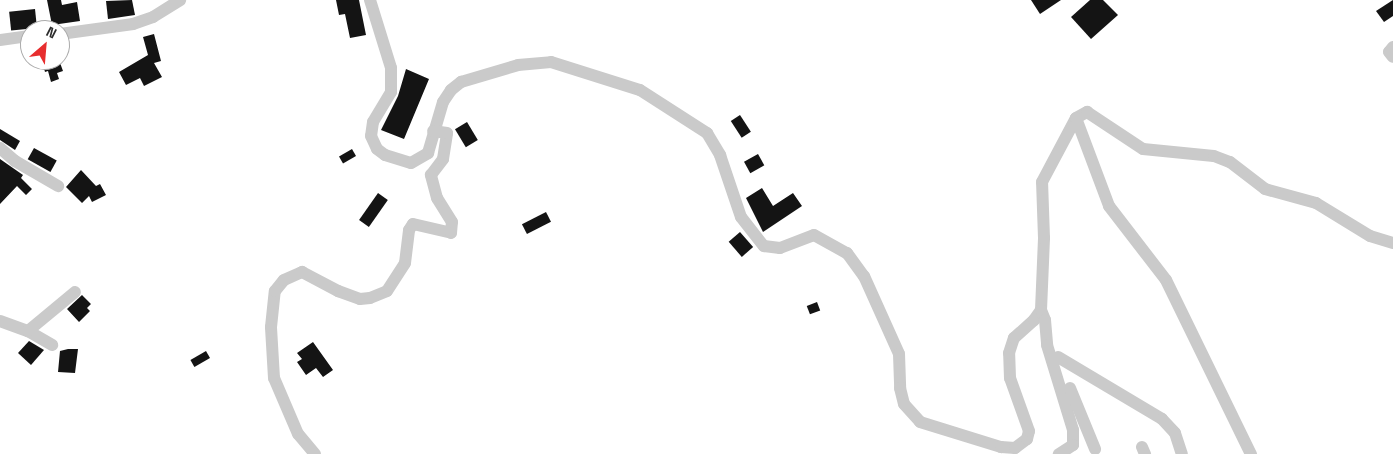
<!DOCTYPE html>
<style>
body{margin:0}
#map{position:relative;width:1393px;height:454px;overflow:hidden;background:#fff;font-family:"Space Grotesk",sans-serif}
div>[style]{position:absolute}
.building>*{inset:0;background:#141414;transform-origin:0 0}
.minor>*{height:12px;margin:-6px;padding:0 6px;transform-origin:6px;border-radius:6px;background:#cacaca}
span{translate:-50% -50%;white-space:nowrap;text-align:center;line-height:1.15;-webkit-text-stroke:5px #fff;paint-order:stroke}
.north{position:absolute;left:20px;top:20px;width:50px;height:50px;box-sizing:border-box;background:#fff;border:1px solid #ababab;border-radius:50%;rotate:27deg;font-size:14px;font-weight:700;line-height:20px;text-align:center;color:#2d2d2d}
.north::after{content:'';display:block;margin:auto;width:18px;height:22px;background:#e72d2e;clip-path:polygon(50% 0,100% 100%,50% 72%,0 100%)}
</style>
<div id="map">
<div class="building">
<i style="clip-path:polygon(47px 0,61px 0,62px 5px,77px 2px,80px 21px,52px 25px)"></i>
<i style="clip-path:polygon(132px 0,135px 15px,108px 19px,106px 1px)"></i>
<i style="clip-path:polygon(336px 0,359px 0,366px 35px,350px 38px,345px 14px,339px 15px)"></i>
<i style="clip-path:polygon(1031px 0,1061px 0,1040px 14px)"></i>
<i style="clip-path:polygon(1090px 0,1103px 0,1118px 15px,1091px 39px,1071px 17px)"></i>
<i style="clip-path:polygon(1393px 0,1393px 16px,1384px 22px,1376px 11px)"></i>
<i style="left:35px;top:9px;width:19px;height:26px;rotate:84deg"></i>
<i style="clip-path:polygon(154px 34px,161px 61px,154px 63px,162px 77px,144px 86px,140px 78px,126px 85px,119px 72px,148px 55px,143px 37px)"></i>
<i style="clip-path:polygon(46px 60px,59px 60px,63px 71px,57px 73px,59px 79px,51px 82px,48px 71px,45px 72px,42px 61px)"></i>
<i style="clip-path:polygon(406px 69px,429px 79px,404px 139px,381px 130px,398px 96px)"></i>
<i style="left:740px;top:115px;width:20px;height:11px;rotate:57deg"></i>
<i style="left:467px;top:122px;width:21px;height:14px;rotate:59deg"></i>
<i style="clip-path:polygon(0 129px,20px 141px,15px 150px,0 140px)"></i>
<i style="left:34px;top:148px;width:26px;height:13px;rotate:29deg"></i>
<i style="left:352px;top:149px;width:8px;height:15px;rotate:60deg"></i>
<i style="left:758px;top:154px;width:13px;height:16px;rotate:61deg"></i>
<i style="clip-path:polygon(0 159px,23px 175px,21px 178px,32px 189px,26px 195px,17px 186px,0 204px)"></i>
<i style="clip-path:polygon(81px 170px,96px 186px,100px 184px,106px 195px,92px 202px,89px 196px,82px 203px,66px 187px)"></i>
<i style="clip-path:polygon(762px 188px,773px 206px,793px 193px,802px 206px,763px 232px,746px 198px)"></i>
<i style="left:378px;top:193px;width:12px;height:33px;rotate:35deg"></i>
<i style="left:546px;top:212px;width:11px;height:27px;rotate:63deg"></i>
<i style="left:740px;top:232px;width:20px;height:15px;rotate:49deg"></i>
<i style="clip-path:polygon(82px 295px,91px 304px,87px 308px,90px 311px,79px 322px,67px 309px)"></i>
<i style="left:817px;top:302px;width:9px;height:11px;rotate:69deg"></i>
<i style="clip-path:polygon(29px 341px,44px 350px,31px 365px,18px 353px)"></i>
<i style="clip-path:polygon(313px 342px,333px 370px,323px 377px,316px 368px,306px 375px,297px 362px,302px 359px,297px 353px)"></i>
<i style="clip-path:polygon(68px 349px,78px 349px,75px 373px,58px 372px,60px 351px)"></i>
<i style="left:206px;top:351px;width:8px;height:18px;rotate:60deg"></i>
</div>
<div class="minor">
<i style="left:370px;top:0;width:71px;rotate:72.8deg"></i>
<i style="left:391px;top:68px;width:24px;rotate:90deg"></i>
<i style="left:391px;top:92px;width:35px;rotate:121deg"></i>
<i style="left:373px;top:122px;width:14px;rotate:98deg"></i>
<i style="left:371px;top:136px;width:14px;rotate:65deg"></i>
<i style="left:377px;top:149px;width:10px;rotate:37deg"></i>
<i style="left:385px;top:155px;width:27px;rotate:17deg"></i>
<i style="left:411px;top:163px;width:20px;rotate:-30deg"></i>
<i style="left:428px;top:153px;width:53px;rotate:-73.6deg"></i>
<i style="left:443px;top:102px;width:14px;rotate:-56deg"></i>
<i style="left:451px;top:90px;width:13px;rotate:-39deg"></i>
<i style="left:461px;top:82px;width:59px;rotate:-16.6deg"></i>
<i style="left:518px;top:65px;width:33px;rotate:-5deg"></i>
<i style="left:551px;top:62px;width:93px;rotate:17.5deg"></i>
<i style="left:640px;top:90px;width:80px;rotate:32.7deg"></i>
<i style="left:707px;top:133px;width:26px;rotate:59deg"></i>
<i style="left:720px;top:155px;width:65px;rotate:71.3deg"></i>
<i style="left:741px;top:217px;width:37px;rotate:52deg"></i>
<i style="left:764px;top:246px;width:16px;rotate:7deg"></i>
<i style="left:780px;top:248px;width:36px;rotate:-21deg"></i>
<i style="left:814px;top:235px;width:38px;rotate:29deg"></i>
<i style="left:847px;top:253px;width:29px;rotate:54deg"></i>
<i style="left:864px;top:276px;width:85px;rotate:65.8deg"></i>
<i style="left:899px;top:354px;width:34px;rotate:88deg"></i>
<i style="left:900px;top:388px;width:16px;rotate:76deg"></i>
<i style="left:904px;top:404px;width:24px;rotate:48deg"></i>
<i style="left:920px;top:422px;width:85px;rotate:17.2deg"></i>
<i style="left:1001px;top:447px;width:14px;rotate:4deg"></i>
<i style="left:1015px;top:448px;width:15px;rotate:-37deg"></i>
<i style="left:1027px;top:439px;width:8px;rotate:-76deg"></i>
<i style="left:1029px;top:431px;width:56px;rotate:-109.7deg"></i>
<i style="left:1010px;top:378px;width:25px;rotate:-92deg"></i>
<i style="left:1009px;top:353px;width:16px;rotate:-72deg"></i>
<i style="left:1014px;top:338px;width:27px;rotate:-42deg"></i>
<i style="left:1034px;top:320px;width:12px;rotate:-55deg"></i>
<i style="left:1041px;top:310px;width:72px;rotate:-87.6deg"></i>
<i style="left:1044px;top:238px;width:56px;rotate:-92deg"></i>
<i style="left:1042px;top:182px;width:72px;rotate:-62deg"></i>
<i style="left:1076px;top:118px;width:13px;rotate:-29deg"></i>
<i style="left:1087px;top:112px;width:67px;rotate:33.5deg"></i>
<i style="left:1143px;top:149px;width:71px;rotate:5.6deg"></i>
<i style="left:1214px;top:156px;width:17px;rotate:21deg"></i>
<i style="left:1230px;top:162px;width:44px;rotate:37.6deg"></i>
<i style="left:1265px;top:189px;width:53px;rotate:15.4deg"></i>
<i style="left:1316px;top:203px;width:63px;rotate:31.4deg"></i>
<i style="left:1370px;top:236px;width:24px;rotate:17deg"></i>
<i style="left:60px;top:34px;width:74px;rotate:-7.8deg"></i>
<i style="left:133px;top:24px;width:21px;rotate:-19deg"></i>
<i style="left:153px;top:17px;width:32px;rotate:-32deg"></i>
<i style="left:0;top:40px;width:30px;rotate:-8deg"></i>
<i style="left:1393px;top:47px;width:6px;rotate:129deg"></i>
<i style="left:1389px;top:52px;width:6px;rotate:51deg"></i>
<i style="left:1076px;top:118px;width:94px;rotate:69.4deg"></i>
<i style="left:1109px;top:206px;width:93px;rotate:52.4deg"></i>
<i style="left:1166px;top:280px;width:194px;rotate:64deg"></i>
<i style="left:0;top:148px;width:20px;rotate:41deg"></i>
<i style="left:15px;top:161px;width:50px;rotate:30.2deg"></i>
<i style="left:1041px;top:310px;width:11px;rotate:68deg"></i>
<i style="left:1045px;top:320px;width:25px;rotate:85deg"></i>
<i style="left:1047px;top:345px;width:89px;rotate:73deg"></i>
<i style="left:1073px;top:430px;width:15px;rotate:90deg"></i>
<i style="left:1073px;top:445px;width:17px;rotate:147deg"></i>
<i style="left:0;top:321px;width:30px;rotate:20deg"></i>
<i style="left:28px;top:331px;width:28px;rotate:30deg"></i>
<i style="left:28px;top:331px;width:61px;rotate:-39.7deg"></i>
<i style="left:1058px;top:357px;width:121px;rotate:30.8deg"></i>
<i style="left:1162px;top:419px;width:19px;rotate:47deg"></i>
<i style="left:1175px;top:433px;width:22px;rotate:72deg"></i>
<i style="left:1070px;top:388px;width:66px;rotate:67.7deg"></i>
<i style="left:1142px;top:447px;width:8px;rotate:67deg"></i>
<i style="left:315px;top:454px;width:26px;rotate:-130deg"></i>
<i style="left:298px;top:434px;width:61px;rotate:-113.2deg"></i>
<i style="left:274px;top:378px;width:51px;rotate:-93.4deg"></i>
<i style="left:271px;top:327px;width:36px;rotate:-84deg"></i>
<i style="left:275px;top:291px;width:14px;rotate:-51deg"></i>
<i style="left:284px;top:280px;width:20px;rotate:-24deg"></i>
<i style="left:302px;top:272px;width:41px;rotate:27.8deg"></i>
<i style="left:338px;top:291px;width:23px;rotate:20deg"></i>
<i style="left:360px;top:299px;width:10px;rotate:-6deg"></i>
<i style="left:370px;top:298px;width:18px;rotate:-22deg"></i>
<i style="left:387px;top:291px;width:33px;rotate:-57deg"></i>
<i style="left:405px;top:263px;width:33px;rotate:-83deg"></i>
<i style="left:409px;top:230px;width:7px;rotate:-56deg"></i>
<i style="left:413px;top:224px;width:39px;rotate:13deg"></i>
<i style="left:451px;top:233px;width:11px;rotate:-85deg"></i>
<i style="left:452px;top:222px;width:28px;rotate:-122deg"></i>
<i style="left:437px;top:198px;width:24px;rotate:-105deg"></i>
<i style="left:431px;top:175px;width:20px;rotate:-53deg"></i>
<i style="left:443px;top:159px;width:26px;rotate:-81deg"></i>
<i style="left:447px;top:133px;width:14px;rotate:-172deg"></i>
</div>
<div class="north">N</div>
</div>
